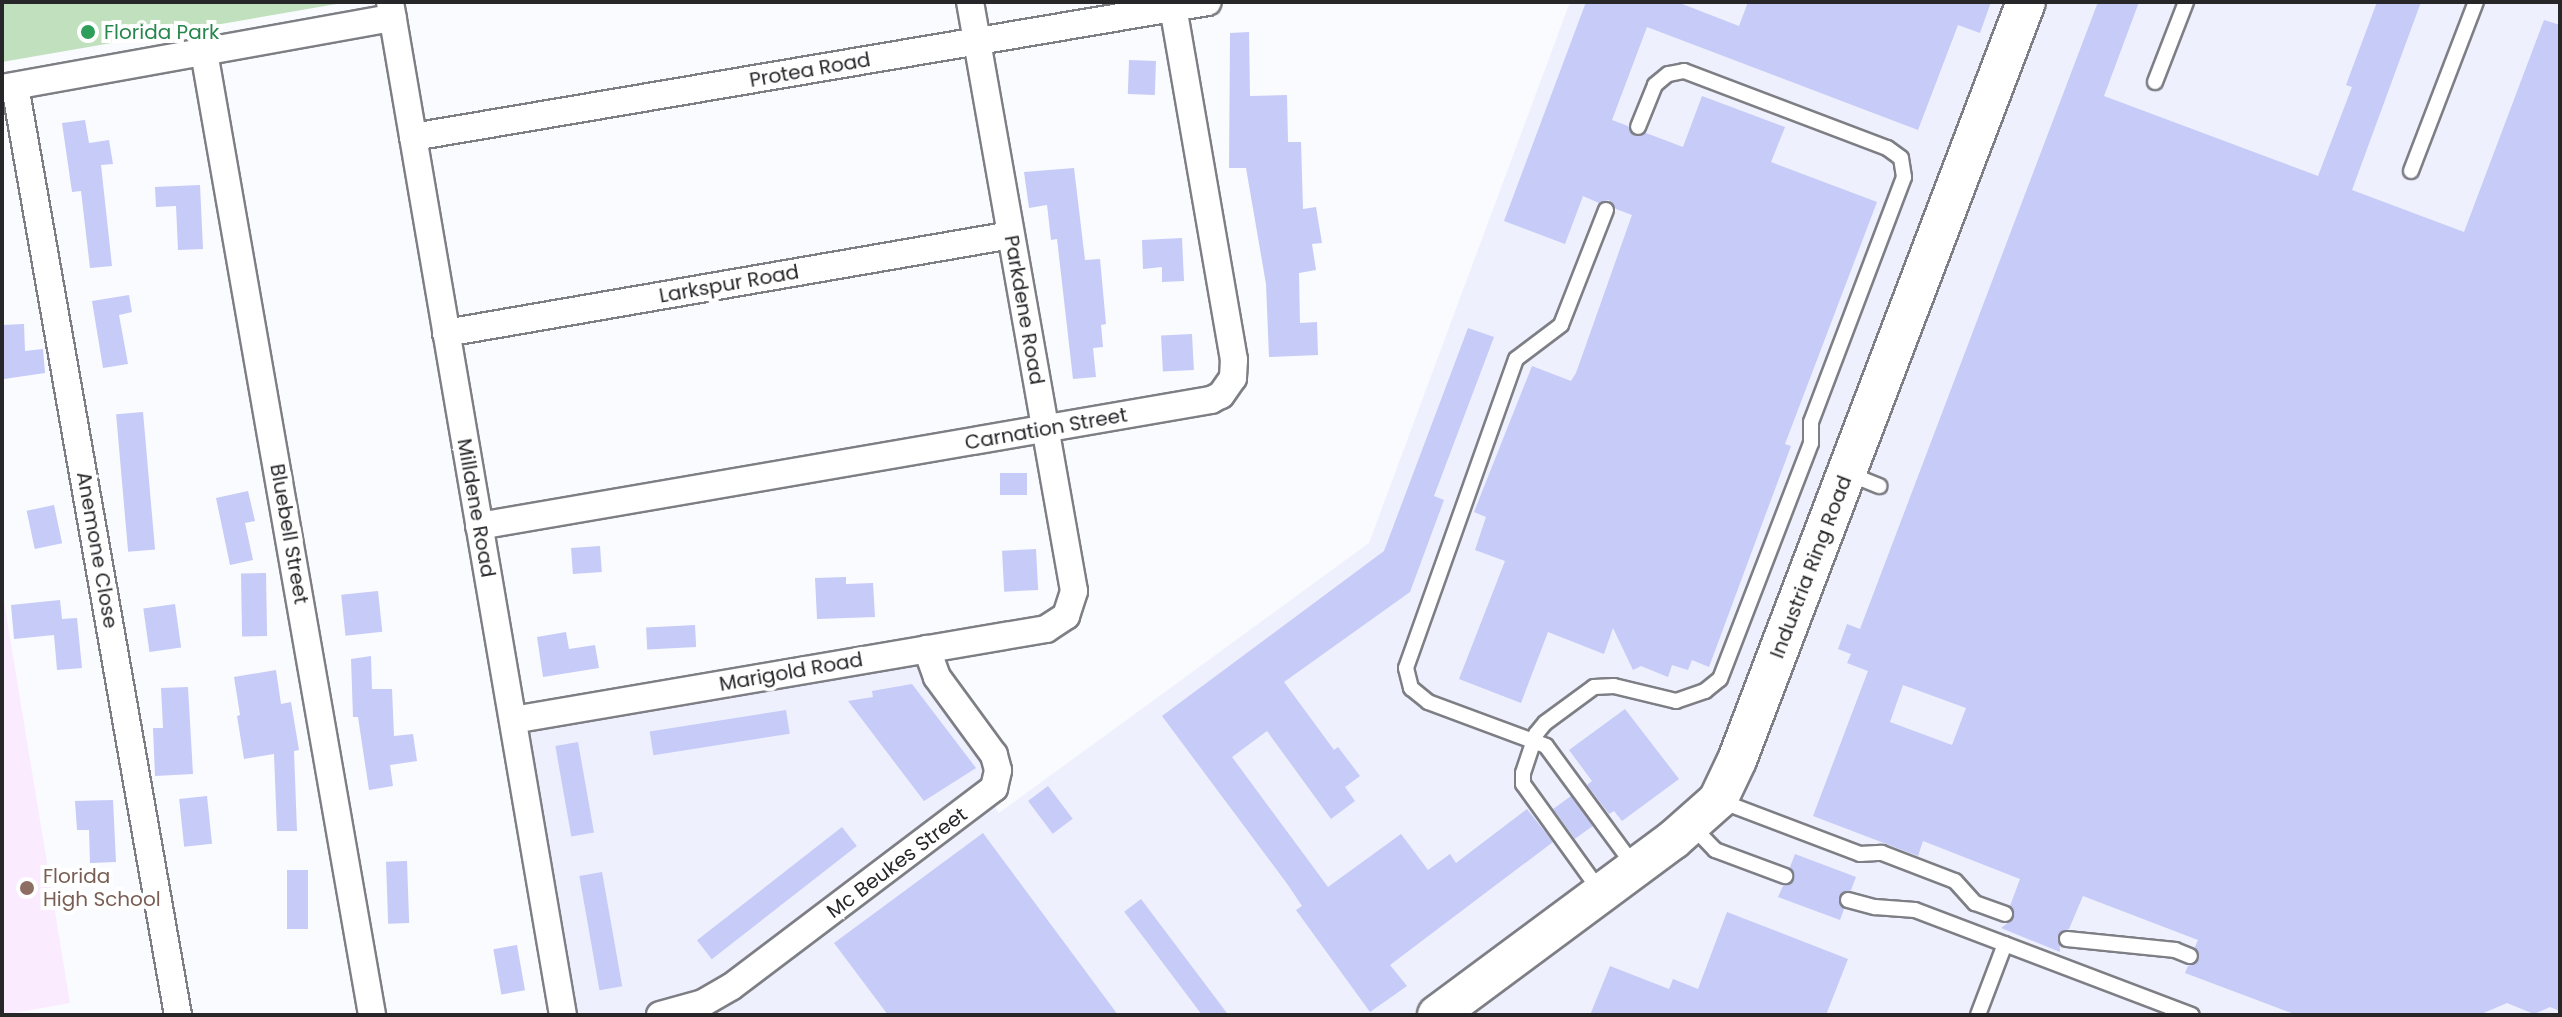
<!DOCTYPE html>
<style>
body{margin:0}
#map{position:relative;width:2562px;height:1017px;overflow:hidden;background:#fafbff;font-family:Poppins,sans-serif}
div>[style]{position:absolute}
.built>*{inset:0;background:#eef0fe}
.education>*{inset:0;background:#faebfe}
.green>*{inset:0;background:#c1e1be}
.building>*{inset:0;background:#c6cbf7;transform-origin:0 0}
.roads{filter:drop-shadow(2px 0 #7e7f85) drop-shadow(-2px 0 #7e7f85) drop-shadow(0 2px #7e7f85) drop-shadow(0 -2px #7e7f85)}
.lane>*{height:14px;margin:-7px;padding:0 7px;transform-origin:7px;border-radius:7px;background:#fff}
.street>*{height:26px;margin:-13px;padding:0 13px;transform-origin:13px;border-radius:13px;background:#fff}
.secondary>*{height:38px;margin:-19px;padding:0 19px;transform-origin:19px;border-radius:19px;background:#fff}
.dots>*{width:22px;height:22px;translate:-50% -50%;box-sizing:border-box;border:4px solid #fff;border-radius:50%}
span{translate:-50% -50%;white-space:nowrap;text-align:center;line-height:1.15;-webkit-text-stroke:8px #fff;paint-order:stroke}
.leisure-label{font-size:20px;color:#27864d}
.left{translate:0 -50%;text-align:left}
.street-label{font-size:20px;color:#27272a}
.education-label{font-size:20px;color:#785e54}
.frame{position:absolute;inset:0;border:4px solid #27272a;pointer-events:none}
</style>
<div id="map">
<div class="built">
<i style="clip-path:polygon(1570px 2px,2560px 2px,2560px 1015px,562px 1015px,511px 719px,928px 648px,995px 755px,988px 797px,999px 813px,1369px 543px)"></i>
</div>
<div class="education">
<i style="clip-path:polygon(2px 589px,70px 1003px,2px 1015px)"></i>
</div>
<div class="green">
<i style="clip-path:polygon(2px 2px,348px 2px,2px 62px)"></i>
</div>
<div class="building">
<i style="clip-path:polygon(1586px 2px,1677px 2px,1739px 26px,1748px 2px,1991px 2px,1980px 33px,1958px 25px,1918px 130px,1647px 27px,1612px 120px,1628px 126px,1635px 136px,1646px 133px,1683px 147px,1702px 96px,1785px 127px,1771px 162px,1877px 202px,1785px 444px,1791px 446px,1709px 667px,1692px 660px,1688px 670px,1672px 665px,1668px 677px,1641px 666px,1633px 670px,1613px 628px,1604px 654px,1548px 632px,1521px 703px,1459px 679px,1505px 561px,1475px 550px,1486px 517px,1474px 512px,1532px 366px,1571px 381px,1576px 373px,1632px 215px,1616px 209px,1609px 200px,1599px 203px,1583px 196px,1565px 244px,1504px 221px)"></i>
<i style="clip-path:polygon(evenodd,2098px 2px,2139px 2px,2104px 96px,2318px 176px,2352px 87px,2346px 85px,2377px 2px,2421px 2px,2352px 190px,2464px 232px,2544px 20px,2560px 25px,2560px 1011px,2550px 1007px,2534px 1014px,2507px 1003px,2479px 1015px,2297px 1015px,2185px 973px,2188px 966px,2199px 959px,2195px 947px,2198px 940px,2083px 896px,2069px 929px,2059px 934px,2060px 952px,2001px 928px,2014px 918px,2010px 906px,2020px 879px,1923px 841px,1918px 856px,1813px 816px,1868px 671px,1847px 663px,1851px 654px,1838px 649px,1847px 624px,1860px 629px,2098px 2px,1903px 685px,1966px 708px,1952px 745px,1890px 722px,1903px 685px)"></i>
<i style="clip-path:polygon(1249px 32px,1250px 96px,1287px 95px,1288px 142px,1301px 142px,1303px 209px,1316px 207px,1322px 243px,1312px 244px,1316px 270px,1299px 273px,1300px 323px,1317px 322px,1318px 355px,1269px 357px,1266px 284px,1246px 168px,1229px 168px,1230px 33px)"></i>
<i style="left:1129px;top:60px;width:27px;height:34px;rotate:2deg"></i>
<i style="clip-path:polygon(85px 120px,89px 143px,109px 140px,113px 164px,101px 165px,112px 266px,90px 268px,81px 191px,72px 192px,62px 123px)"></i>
<i style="clip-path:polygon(1074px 168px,1085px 260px,1100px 259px,1106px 324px,1101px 325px,1103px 347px,1093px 348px,1096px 377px,1073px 379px,1057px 239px,1051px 240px,1047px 205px,1029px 208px,1024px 172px)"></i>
<i style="clip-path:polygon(200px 185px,203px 249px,178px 250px,176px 206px,156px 207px,155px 187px)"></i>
<i style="clip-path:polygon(1182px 238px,1184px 281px,1162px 282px,1162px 267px,1143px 269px,1142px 240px)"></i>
<i style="clip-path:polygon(129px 295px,132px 312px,119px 315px,128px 364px,103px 368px,92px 301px)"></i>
<i style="clip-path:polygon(24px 324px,25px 351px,43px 349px,45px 373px,4px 379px,2px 325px)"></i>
<i style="clip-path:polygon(1468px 328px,1494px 337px,1434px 496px,1444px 500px,1410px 592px,1284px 682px,1334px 750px,1338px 747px,1360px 776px,1345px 787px,1355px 801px,1331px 819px,1267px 731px,1232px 757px,1328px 887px,1401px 834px,1428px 870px,1450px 854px,1456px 863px,1527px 809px,1553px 842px,1390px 965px,1407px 986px,1370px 1012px,1296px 910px,1302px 906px,1288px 885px,1162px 716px,1384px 551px)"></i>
<i style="left:1192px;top:334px;width:36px;height:31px;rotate:87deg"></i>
<i style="left:143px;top:412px;width:138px;height:27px;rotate:85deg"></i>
<i style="left:1000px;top:473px;width:27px;height:22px"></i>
<i style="clip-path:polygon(248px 491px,255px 521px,245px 523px,253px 560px,230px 565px,216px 498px)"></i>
<i style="left:54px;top:505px;width:39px;height:28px;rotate:78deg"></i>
<i style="left:600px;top:546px;width:26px;height:29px;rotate:86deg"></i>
<i style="left:1036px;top:549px;width:41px;height:34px;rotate:87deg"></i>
<i style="left:266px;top:573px;width:63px;height:25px;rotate:89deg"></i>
<i style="clip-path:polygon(846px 577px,846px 584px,873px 583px,875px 617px,817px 619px,815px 578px)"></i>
<i style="left:378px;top:591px;width:41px;height:37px;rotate:84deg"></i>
<i style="clip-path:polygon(60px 600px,62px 619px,77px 618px,82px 668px,57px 670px,54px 635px,14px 639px,11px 605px)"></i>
<i style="left:175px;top:604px;width:44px;height:32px;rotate:82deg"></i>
<i style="left:695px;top:625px;width:22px;height:49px;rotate:87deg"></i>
<i style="clip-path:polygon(566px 632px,569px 649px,595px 645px,599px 668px,543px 677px,537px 637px)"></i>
<i style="clip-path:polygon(371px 656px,372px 689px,392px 689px,394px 736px,413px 734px,417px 761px,390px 765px,393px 786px,369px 790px,358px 717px,353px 717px,351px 659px)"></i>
<i style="clip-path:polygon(276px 670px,281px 704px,291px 702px,299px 750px,294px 751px,297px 831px,277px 831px,274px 754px,244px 759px,237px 716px,240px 715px,234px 677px)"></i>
<i style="clip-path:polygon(912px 684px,976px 768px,924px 801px,848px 701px,873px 697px,872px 691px)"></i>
<i style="clip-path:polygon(188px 687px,193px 774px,155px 776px,153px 728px,163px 728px,161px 688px)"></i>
<i style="clip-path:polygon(1625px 709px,1679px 779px,1622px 821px,1614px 811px,1609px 814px,1587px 785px,1592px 781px,1569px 750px)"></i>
<i style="left:786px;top:710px;width:24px;height:138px;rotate:81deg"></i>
<i style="left:578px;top:742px;width:92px;height:23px;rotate:80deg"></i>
<i style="left:1048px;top:786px;width:41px;height:25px;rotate:53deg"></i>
<i style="left:207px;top:796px;width:48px;height:28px;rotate:84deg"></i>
<i style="left:1571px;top:796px;width:37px;height:22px;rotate:54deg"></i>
<i style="clip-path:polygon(113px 800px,116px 862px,90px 863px,89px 830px,77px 830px,75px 801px)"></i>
<i style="left:842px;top:827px;width:24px;height:184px;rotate:52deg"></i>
<i style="clip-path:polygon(983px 833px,1118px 1015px,888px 1015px,834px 943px)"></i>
<i style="clip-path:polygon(1795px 854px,1856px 877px,1851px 890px,1839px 897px,1844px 909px,1840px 920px,1778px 897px,1783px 886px,1794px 880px,1790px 867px)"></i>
<i style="left:407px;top:861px;width:62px;height:21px;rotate:88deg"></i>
<i style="left:287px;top:870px;width:21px;height:59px"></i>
<i style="left:602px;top:872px;width:116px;height:23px;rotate:80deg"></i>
<i style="left:1141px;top:899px;width:144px;height:21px;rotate:53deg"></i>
<i style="clip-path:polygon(1727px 912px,1848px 959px,1826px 1015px,1590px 1015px,1610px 966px,1669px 989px,1673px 979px,1698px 989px)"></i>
<i style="left:517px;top:945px;width:46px;height:24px;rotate:80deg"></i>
</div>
<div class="roads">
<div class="lane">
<i style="left:2155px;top:82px;width:86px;rotate:-68.8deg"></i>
<i style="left:2411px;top:171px;width:181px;rotate:-69deg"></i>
<i style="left:1606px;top:210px;width:123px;rotate:111.4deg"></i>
<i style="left:1561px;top:325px;width:56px;rotate:142.9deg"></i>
<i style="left:1516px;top:359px;width:328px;rotate:109.6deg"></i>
<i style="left:1406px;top:668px;width:21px;rotate:76deg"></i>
<i style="left:1411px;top:688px;width:22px;rotate:39deg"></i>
<i style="left:1428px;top:702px;width:126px;rotate:20.4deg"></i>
<i style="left:1546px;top:746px;width:150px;rotate:53.7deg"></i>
<i style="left:1847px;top:473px;width:35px;rotate:22deg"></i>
<i style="left:1718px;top:800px;width:152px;rotate:20.8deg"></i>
<i style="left:1860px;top:854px;width:22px;rotate:-3deg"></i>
<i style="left:1882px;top:853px;width:78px;rotate:21deg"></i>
<i style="left:1955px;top:881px;width:30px;rotate:48deg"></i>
<i style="left:1975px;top:903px;width:32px;rotate:20deg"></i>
<i style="left:1691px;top:825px;width:35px;rotate:46deg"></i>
<i style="left:1715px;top:850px;width:75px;rotate:20.4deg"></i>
<i style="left:1600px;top:891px;width:132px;rotate:-125.7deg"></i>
<i style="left:1523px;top:784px;width:11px;rotate:-90deg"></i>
<i style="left:1523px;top:773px;width:41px;rotate:-71.6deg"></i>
<i style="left:1536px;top:734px;width:14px;rotate:-51deg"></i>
<i style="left:1545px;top:723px;width:61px;rotate:-36.3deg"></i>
<i style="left:1594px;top:687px;width:20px;rotate:-3deg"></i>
<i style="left:1614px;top:686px;width:64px;rotate:13.6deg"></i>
<i style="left:1676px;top:701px;width:31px;rotate:-19deg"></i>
<i style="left:1705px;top:691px;width:19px;rotate:-39deg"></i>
<i style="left:1720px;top:679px;width:253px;rotate:-68.9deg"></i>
<i style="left:1811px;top:443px;width:21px;rotate:-90deg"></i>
<i style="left:1811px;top:422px;width:262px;rotate:-69.2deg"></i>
<i style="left:1904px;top:177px;width:19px;rotate:-99deg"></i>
<i style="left:1901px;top:158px;width:17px;rotate:-144deg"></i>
<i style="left:1887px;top:148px;width:217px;rotate:-159.2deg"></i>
<i style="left:1684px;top:71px;width:16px;rotate:169deg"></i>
<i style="left:1668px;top:74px;width:17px;rotate:140deg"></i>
<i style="left:1655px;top:85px;width:45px;rotate:112deg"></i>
<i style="left:1848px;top:900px;width:28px;rotate:15deg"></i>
<i style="left:1875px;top:907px;width:40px;rotate:4.3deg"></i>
<i style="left:1915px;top:910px;width:296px;rotate:20.8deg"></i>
<i style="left:2067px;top:939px;width:109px;rotate:5.8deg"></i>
<i style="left:2175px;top:950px;width:16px;rotate:22deg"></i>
<i style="left:1978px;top:1015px;width:76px;rotate:-69.2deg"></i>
</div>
<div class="street">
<i style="left:390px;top:2px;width:1028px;rotate:80.31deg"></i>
<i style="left:204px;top:52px;width:978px;rotate:80.1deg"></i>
<i style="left:15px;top:86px;width:943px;rotate:80.05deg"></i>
<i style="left:2px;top:88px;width:397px;rotate:-10.2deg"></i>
<i style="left:413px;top:137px;width:806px;rotate:-9.64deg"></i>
<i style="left:446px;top:333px;width:573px;rotate:-9.84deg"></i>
<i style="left:479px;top:526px;width:743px;rotate:-9.77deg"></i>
<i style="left:1211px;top:400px;width:11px;rotate:-27deg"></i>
<i style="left:1221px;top:395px;width:21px;rotate:-55deg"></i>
<i style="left:1233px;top:378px;width:18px;rotate:-87deg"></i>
<i style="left:1234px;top:360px;width:357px;rotate:-99.8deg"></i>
<i style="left:513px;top:720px;width:541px;rotate:-9.69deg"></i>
<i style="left:1046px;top:629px;width:24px;rotate:-33deg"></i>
<i style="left:1066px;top:616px;width:26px;rotate:-72deg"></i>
<i style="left:1074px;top:591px;width:598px;rotate:-100.01deg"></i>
<i style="left:660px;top:1015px;width:45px;rotate:-15.6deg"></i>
<i style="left:703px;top:1003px;width:32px;rotate:-30deg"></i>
<i style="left:731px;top:987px;width:330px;rotate:-37.1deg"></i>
<i style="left:994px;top:788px;width:18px;rotate:-77deg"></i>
<i style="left:998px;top:770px;width:16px;rotate:-105deg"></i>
<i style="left:994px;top:755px;width:97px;rotate:-126.2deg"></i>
<i style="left:937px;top:677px;width:30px;rotate:-110deg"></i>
</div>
<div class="secondary">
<i style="left:1437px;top:1015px;width:294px;rotate:-36.6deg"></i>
<i style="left:1673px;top:840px;width:60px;rotate:-41.6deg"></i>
<i style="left:1718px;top:800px;width:44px;rotate:-64.6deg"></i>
<i style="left:1737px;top:760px;width:811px;rotate:-69.13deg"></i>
</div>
</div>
<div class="dots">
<i style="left:88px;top:32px;background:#2e9e5b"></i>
<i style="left:27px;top:888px;background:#8d6e63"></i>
</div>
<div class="leisure-label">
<span class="left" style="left:104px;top:32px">Florida Park</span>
</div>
<div class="street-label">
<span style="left:810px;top:70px;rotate:-10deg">Protea Road</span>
<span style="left:729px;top:284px;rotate:-10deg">Larkspur Road</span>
<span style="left:1024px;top:310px;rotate:80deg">Parkdene Road</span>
<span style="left:1046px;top:429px;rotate:-10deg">Carnation Street</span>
<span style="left:476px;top:508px;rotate:80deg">Milldene Road</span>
<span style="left:289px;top:534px;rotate:80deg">Bluebell Street</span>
<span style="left:97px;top:550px;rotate:80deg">Anemone Close</span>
<span style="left:1811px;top:567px;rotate:-69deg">Industria Ring Road</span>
<span style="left:791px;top:672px;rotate:-10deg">Marigold Road</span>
<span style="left:897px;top:863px;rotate:-37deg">Mc Beukes Street</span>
</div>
<div class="education-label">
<span class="left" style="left:43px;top:888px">Florida<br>High School</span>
</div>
<div class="frame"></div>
</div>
